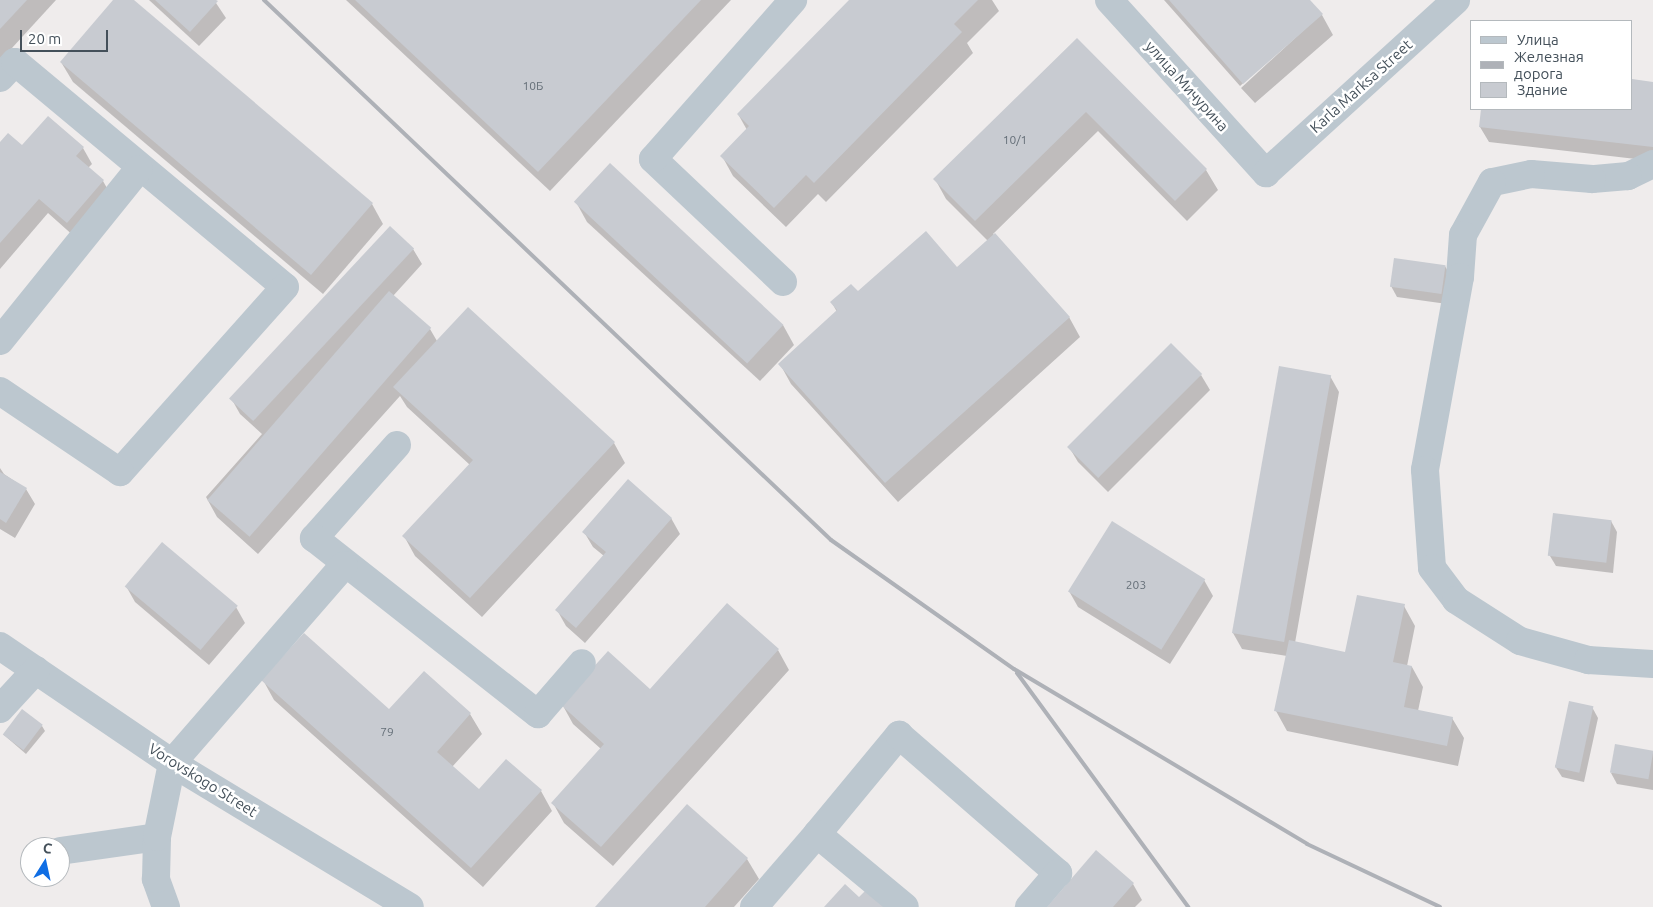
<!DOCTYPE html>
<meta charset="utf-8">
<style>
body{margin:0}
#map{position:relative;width:1653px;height:907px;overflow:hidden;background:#efecec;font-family:Ubuntu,sans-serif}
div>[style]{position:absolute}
.shadow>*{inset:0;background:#0003}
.building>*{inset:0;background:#c8cbd1;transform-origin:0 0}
.minor>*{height:28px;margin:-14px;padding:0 14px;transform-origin:14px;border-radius:14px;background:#bcc7cf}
.rail>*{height:4px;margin:-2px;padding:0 2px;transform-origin:2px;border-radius:2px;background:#aeb1b7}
span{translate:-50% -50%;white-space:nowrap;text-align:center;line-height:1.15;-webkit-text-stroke:5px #fff;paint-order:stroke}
.number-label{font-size:12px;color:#656f78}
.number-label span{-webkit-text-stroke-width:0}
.street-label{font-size:15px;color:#44505a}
.legend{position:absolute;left:1470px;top:20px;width:162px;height:90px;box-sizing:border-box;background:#fff;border:1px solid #b4b9bd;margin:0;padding:6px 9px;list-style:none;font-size:15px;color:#44505a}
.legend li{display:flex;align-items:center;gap:10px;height:25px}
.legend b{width:25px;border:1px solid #b4b9bd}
.north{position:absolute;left:20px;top:837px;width:50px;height:50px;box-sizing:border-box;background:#fff;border:1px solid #b4b9bd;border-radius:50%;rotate:10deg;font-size:14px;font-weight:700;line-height:20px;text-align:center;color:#44505a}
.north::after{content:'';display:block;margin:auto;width:18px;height:22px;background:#106ee4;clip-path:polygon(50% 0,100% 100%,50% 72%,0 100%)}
.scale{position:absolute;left:20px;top:30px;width:88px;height:22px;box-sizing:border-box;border:2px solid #44505a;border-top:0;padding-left:6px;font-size:15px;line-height:18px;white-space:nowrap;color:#44505a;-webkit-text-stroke:4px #fff;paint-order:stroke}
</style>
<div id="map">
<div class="shadow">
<i style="clip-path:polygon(0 0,56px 0,1px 60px,0 59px)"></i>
<i style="clip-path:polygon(114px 0,132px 0,372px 204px,383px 224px,323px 294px,73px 82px,61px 62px)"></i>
<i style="clip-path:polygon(149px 0,214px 0,226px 18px,199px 46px)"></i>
<i style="clip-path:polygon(346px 0,731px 0,550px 191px)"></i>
<i style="clip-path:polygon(851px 0,992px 0,999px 11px,967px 43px,973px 53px,826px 202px,818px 194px,786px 227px,733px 176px,722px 156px,747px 130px,738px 114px)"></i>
<i style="clip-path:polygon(1164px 0,1308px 0,1322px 15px,1333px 35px,1255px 103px,1241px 88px,1320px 15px,1240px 86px)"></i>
<i style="clip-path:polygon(1077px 39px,1206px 170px,1218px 190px,1187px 221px,1098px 131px,993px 234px,1069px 317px,1080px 337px,898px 502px,791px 384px,780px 364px,837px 312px,832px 303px,957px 268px,988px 241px,946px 199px,935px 179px)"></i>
<i style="clip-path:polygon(1632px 81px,1653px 83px,1653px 161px,1489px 142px,1480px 127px,1482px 109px,1632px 109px)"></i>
<i style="clip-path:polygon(0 144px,83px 148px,92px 164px,88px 168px,103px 181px,112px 197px,76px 238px,48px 213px,0 269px)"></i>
<i style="clip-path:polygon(576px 202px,783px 325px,794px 345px,760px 381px,587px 222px)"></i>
<i style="clip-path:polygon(391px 228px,413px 249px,422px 264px,393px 296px,430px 329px,437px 341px,614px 443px,625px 463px,482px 617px,415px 556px,404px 536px,470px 465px,407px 407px,400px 396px,258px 554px,217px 517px,206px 497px,262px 434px,240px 414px,231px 398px)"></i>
<i style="clip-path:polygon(1445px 266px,1451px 277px,1447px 304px,1397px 297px,1391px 286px)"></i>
<i style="clip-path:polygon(1201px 375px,1210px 390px,1108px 492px,1078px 462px,1069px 447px)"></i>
<i style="clip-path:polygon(1330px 376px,1339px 392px,1295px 643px,1346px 654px,1404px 606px,1415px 626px,1407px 666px,1412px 667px,1423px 687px,1418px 711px,1452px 718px,1464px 738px,1458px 766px,1287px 731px,1276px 711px,1287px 656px,1242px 649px,1233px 633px)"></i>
<i style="clip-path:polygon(0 468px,4px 474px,26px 489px,35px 504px,15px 538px,0 529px)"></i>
<i style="clip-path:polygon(671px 518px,680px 534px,585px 643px,566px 626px,557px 610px,604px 556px,593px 547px,584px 532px)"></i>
<i style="clip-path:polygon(1611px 521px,1617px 532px,1613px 573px,1556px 566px,1550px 556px)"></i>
<i style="clip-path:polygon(1204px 580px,1213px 596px,1170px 664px,1078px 607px,1069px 591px)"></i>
<i style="clip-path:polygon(126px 586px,236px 607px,245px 623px,209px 665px,135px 602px)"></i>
<i style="clip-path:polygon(778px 650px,789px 670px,613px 866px,564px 823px,553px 803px,601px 749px,573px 724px,562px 704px,650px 691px)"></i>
<i style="clip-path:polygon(424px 672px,470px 714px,482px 734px,452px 767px,479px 791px,541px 791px,552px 811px,483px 887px,274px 700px,263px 680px,389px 711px)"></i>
<i style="clip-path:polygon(1592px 707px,1598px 718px,1584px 782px,1562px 777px,1555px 766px)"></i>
<i style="clip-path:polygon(42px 726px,45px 731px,26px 754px,4px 735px)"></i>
<i style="clip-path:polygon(1653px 752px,1653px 790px,1617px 784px,1611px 773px)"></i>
<i style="clip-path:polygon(687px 806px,747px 859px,759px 879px,734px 907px,597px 907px)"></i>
<i style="clip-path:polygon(1133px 884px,1142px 900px,1135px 907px,1048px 907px)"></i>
</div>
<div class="building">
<i style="clip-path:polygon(0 0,27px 0,0 29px)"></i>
<i style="clip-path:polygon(113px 0,134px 0,373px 203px,311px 275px,60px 62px)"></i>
<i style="clip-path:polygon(155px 0,216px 0,218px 1px,190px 32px)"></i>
<i style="clip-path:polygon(355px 0,701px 0,538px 172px)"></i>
<i style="clip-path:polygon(849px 0,978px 0,954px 24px,962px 32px,814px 183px,806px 175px,774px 208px,720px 156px,749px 126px,737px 114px)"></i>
<i style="clip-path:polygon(1169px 0,1310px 0,1323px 14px,1243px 84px)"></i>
<i style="clip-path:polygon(1077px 38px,1207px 169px,1175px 201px,1086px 112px,975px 221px,933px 179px)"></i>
<i style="clip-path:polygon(1632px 79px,1653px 82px,1653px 147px,1479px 127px,1481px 109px,1632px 109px)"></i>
<i style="clip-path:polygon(48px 116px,84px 147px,76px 156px,104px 180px,67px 223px,39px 199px,0 243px,0 142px,8px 133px,22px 145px)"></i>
<i style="left:610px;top:163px;width:237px;height:53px;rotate:43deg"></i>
<i style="left:390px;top:226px;width:33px;height:236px;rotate:43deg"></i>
<i style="clip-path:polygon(926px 231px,957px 267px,995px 233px,1070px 317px,885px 483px,778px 364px,837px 310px,830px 302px,851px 284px,858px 291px)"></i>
<i style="left:1394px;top:258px;width:52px;height:29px;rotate:8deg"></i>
<i style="left:389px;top:291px;width:56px;height:277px;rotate:41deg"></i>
<i style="clip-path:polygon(468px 307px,615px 442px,470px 598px,402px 536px,473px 460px,393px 387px)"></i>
<i style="left:1171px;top:343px;width:44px;height:147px;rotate:45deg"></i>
<i style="left:1279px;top:366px;width:53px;height:271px;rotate:10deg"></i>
<i style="clip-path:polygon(0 472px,27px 488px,6px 523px,0 519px)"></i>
<i style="clip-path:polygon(628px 479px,672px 518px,576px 628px,555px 610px,606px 552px,582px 532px)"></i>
<i style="left:1553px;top:513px;width:59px;height:43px;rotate:7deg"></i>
<i style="left:1112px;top:521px;width:110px;height:83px;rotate:32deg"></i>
<i style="left:162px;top:542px;width:99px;height:58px;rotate:40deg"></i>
<i style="clip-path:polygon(1357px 595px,1405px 604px,1393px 662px,1412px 666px,1404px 707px,1453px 717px,1447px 746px,1274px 711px,1289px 640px,1345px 652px)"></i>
<i style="clip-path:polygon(727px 603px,779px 649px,601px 847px,551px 803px,604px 744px,560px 704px,608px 651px,650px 689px)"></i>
<i style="clip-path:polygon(304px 633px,389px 709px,424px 671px,471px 713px,437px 752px,479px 789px,506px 759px,542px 790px,471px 868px,261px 680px)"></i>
<i style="left:1569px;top:701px;width:25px;height:68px;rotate:12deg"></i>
<i style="left:22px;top:709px;width:26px;height:32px;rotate:37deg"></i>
<i style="left:1615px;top:744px;width:39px;height:29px;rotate:10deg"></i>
<i style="clip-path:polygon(687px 804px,748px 858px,705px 907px,595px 907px)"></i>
<i style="clip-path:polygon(1096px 850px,1134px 883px,1113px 907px,1047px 907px)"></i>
<i style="clip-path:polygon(845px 884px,859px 897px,868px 888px,888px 907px,824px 907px)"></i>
</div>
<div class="minor">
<i style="left:1109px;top:0;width:234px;rotate:47.8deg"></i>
<i style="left:1266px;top:173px;width:257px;rotate:-42.3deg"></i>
<i style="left:0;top:78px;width:22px;rotate:-47deg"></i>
<i style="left:15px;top:62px;width:351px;rotate:39.8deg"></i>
<i style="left:285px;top:287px;width:248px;rotate:131.7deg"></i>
<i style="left:120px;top:472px;width:145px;rotate:-146deg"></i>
<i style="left:1653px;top:164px;width:28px;rotate:154deg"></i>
<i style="left:1628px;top:176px;width:36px;rotate:175deg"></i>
<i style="left:1592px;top:179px;width:61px;rotate:-175.3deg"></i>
<i style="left:1531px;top:174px;width:40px;rotate:168deg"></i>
<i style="left:1492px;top:182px;width:60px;rotate:118.7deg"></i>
<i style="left:1463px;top:235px;width:42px;rotate:94.1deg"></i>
<i style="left:1460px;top:277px;width:196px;rotate:100.3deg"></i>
<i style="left:1425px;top:470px;width:98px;rotate:85.9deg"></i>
<i style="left:1432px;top:568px;width:40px;rotate:53deg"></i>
<i style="left:1456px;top:600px;width:76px;rotate:32.6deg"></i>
<i style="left:1520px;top:641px;width:71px;rotate:15.6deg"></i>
<i style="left:1588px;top:660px;width:65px;rotate:3.5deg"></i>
<i style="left:783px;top:282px;width:179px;rotate:-136.6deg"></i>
<i style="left:653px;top:159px;width:212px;rotate:-48.6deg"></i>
<i style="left:0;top:341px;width:221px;rotate:-51.1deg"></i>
<i style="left:397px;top:445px;width:125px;rotate:131.7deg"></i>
<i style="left:314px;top:538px;width:285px;rotate:38.2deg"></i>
<i style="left:538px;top:714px;width:67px;rotate:-49.2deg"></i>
<i style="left:0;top:646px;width:208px;rotate:34.2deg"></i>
<i style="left:172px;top:763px;width:278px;rotate:31.2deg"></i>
<i style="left:0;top:709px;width:53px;rotate:-47.3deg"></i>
<i style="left:817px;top:834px;width:129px;rotate:-50.4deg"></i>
<i style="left:899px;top:735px;width:211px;rotate:41deg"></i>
<i style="left:1058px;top:873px;width:45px;rotate:130.5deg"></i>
<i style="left:60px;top:851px;width:98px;rotate:-8.2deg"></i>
<i style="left:166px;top:907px;width:30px;rotate:-110deg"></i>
<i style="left:156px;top:879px;width:42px;rotate:-88.6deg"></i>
<i style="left:157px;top:837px;width:76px;rotate:-78.5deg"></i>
<i style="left:172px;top:763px;width:262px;rotate:-49deg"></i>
<i style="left:754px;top:907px;width:96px;rotate:-49.2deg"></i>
<i style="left:817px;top:834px;width:114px;rotate:39.7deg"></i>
</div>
<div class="rail">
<i style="left:264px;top:0;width:783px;rotate:43.6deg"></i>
<i style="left:831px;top:540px;width:224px;rotate:35.2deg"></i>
<i style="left:1014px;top:669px;width:341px;rotate:30.8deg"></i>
<i style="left:1307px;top:844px;width:147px;rotate:25.3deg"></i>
<i style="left:1017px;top:673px;width:290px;rotate:53.8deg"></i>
</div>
<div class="number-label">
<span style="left:533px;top:86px">10Б</span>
<span style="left:1015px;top:140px">10/1</span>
<span style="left:1136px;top:585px">203</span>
<span style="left:387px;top:732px">79</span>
</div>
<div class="street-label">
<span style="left:1187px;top:86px;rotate:48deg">улица Мичурина</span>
<span style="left:1361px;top:86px;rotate:-42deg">Karla Marksa Street</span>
<span style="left:203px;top:780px;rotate:32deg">Vorovskogo Street</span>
</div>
<ul class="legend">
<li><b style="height:6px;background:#bcc7cf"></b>Улица</li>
<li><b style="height:6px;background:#aeb1b7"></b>Железная дорога</li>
<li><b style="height:14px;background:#c8cbd1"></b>Здание</li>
</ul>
<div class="north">С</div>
<div class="scale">20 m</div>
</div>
